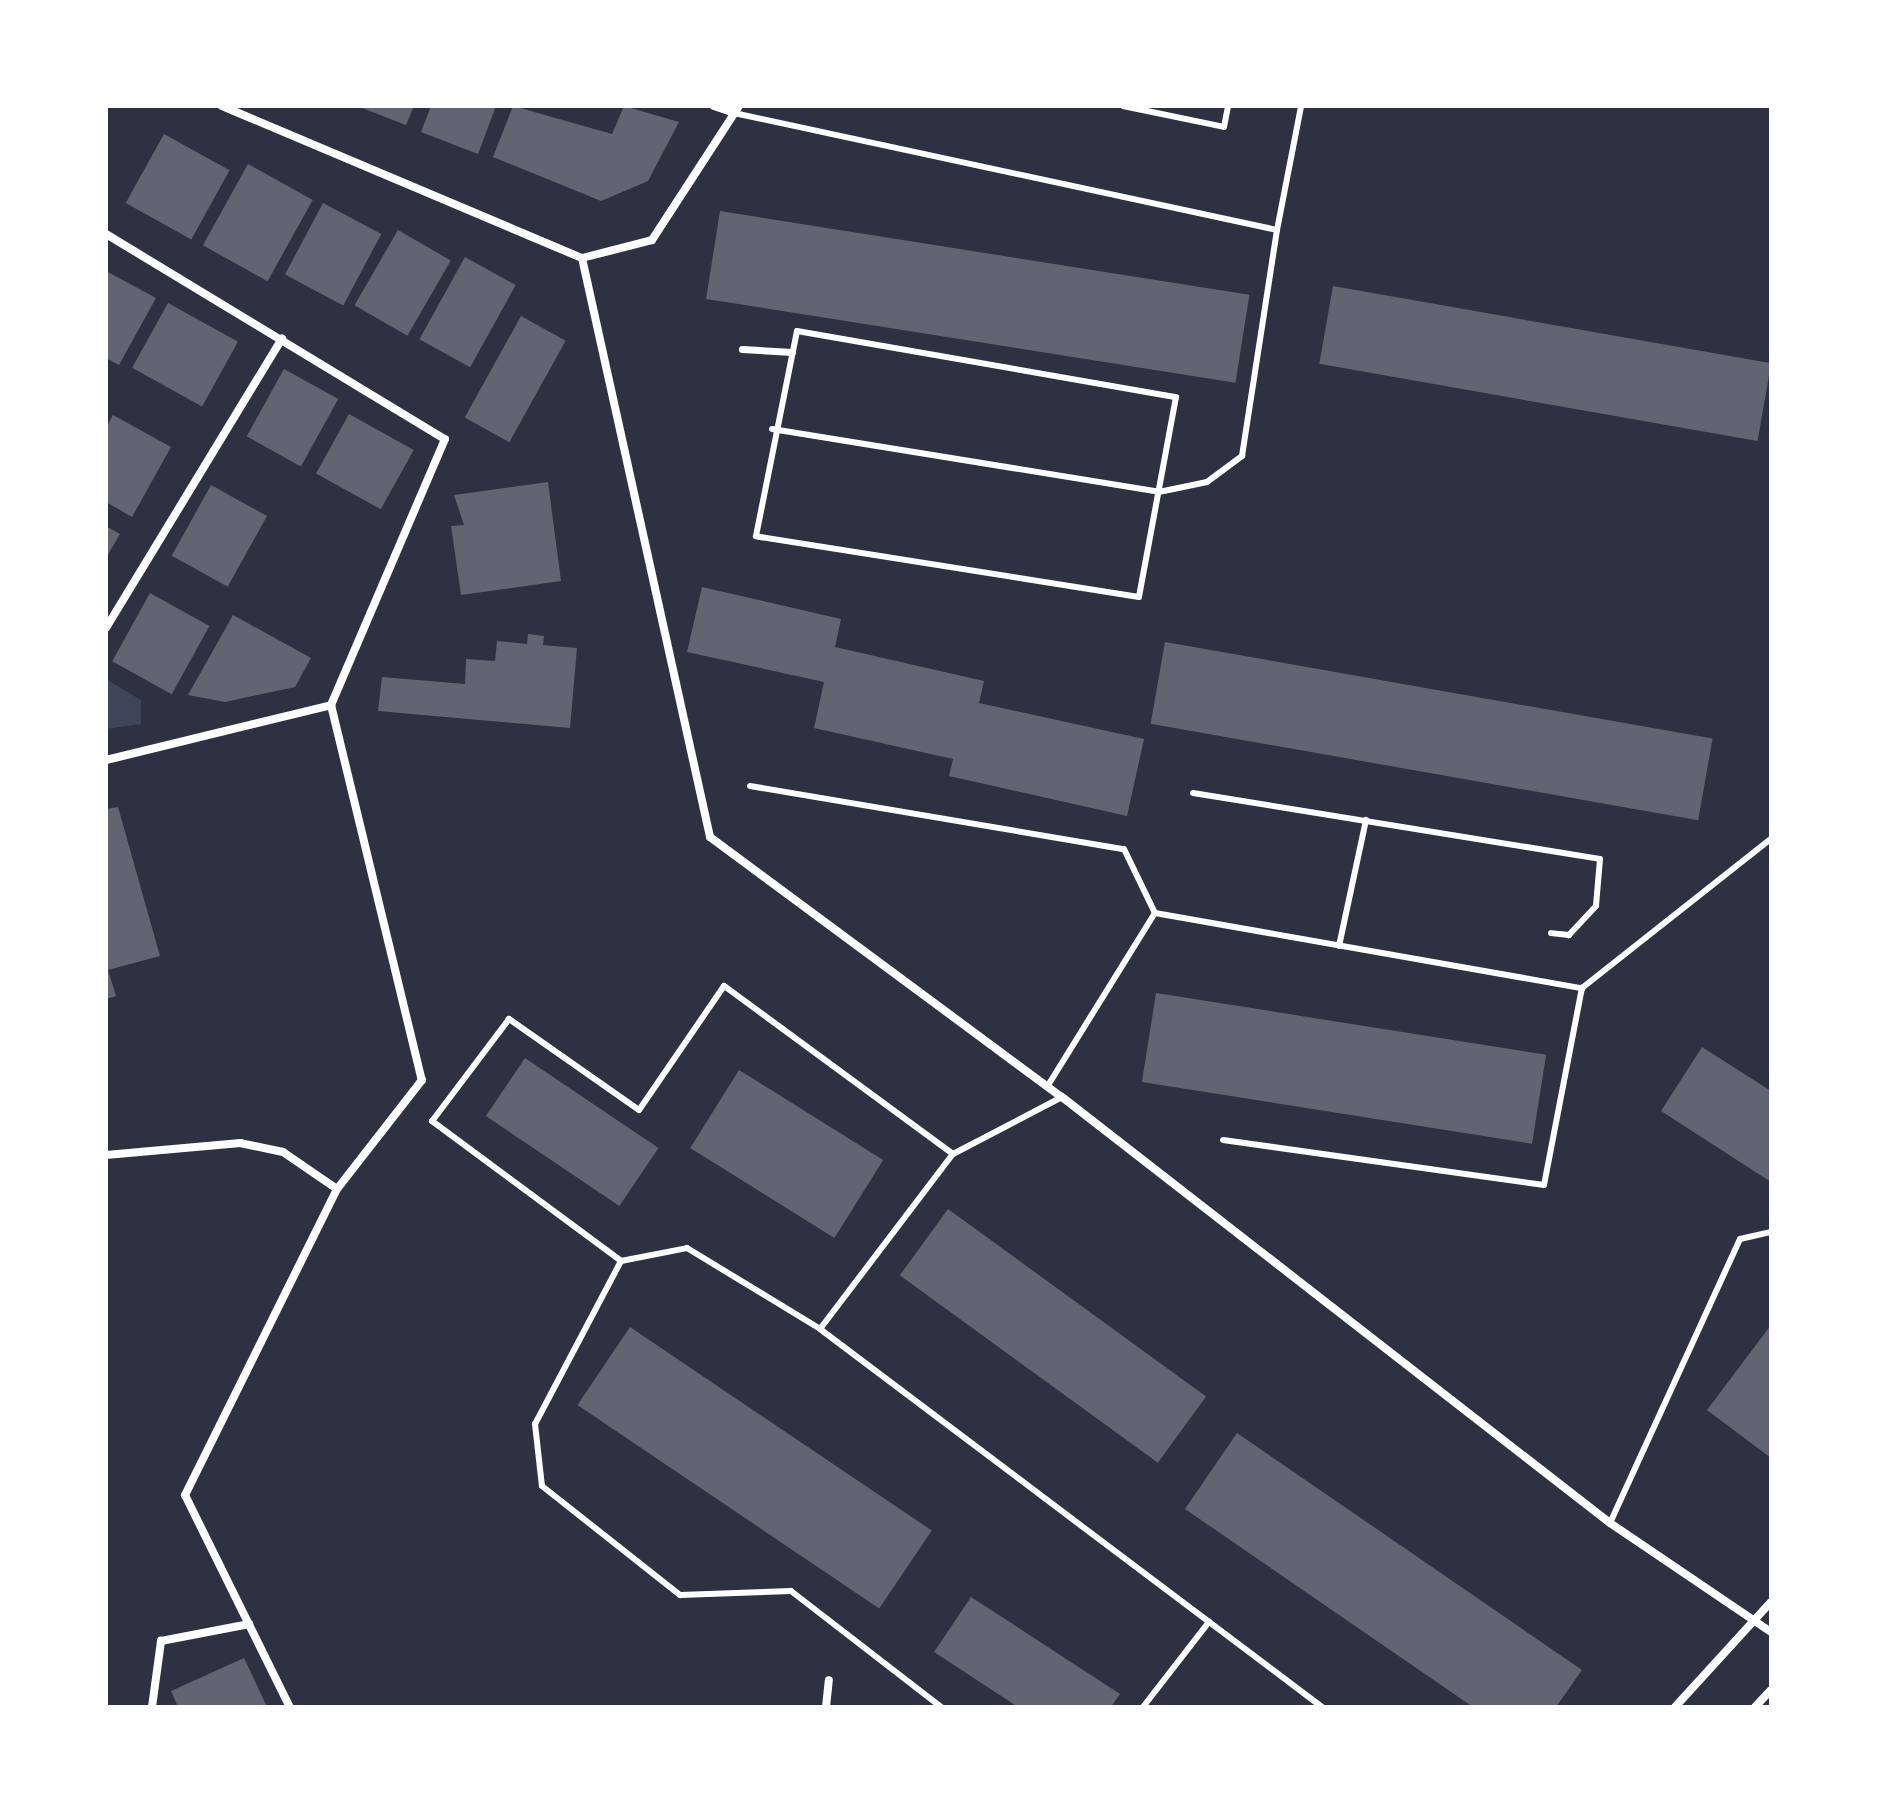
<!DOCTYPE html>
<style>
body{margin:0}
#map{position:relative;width:1877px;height:1813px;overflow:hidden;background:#2d3142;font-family:Lora,serif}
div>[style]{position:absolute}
.green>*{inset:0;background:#3c4559}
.building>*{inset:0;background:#626471;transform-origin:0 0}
.service>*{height:6px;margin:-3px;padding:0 3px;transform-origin:3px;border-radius:3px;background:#fff}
.pedestrian>*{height:7px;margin:-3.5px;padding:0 3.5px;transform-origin:3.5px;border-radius:3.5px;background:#fff}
.minor>*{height:8px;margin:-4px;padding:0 4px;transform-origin:4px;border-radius:4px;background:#fff}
span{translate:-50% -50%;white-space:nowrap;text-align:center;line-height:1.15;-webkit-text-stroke:7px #fff;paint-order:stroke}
.frame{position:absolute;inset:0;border:108px solid #fff;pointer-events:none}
</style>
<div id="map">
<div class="green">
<i style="clip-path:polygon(106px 679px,141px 700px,141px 724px,106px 729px)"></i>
</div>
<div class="building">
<i style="clip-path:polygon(357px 106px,414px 106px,406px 125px)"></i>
<i style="clip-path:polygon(431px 106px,496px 106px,478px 154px,421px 132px)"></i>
<i style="clip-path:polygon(513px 106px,612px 134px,624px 106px,679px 122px,648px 181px,601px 201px,493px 157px)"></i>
<i style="left:164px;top:134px;width:75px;height:79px;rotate:29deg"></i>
<i style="left:248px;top:164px;width:74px;height:93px;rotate:29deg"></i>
<i style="left:323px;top:203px;width:66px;height:81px;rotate:28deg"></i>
<i style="left:720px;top:211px;width:536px;height:89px;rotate:9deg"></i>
<i style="left:398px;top:230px;width:61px;height:87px;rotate:30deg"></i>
<i style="left:465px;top:257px;width:58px;height:94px;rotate:29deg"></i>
<i style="clip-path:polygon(106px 271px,156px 298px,119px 365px,106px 358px)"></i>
<i style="left:1333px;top:286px;width:445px;height:79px;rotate:10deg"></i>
<i style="left:168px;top:303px;width:80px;height:74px;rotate:29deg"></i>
<i style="left:521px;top:316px;width:51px;height:116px;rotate:29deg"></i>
<i style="left:284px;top:369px;width:62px;height:77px;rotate:29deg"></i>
<i style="left:349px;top:414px;width:74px;height:68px;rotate:29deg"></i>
<i style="clip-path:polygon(113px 415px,171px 447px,132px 517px,106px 502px,106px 428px)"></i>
<i style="clip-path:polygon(548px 482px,561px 581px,461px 595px,451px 526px,464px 525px,454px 495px)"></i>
<i style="left:211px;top:485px;width:64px;height:81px;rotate:29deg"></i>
<i style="clip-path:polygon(106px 526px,120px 534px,106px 558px)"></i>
<i style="clip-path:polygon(702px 587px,841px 619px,835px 647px,984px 681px,979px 703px,1144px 739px,1127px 816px,949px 776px,953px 759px,814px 728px,824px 682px,687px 652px)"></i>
<i style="left:150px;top:593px;width:68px;height:78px;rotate:29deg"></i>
<i style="clip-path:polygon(233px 615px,311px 658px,295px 687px,225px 702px,188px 695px)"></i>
<i style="clip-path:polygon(528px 634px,544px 636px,543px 645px,577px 648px,570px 728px,378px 711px,382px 677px,465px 684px,466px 659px,495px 661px,497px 641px,527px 644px)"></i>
<i style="left:1165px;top:642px;width:556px;height:83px;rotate:10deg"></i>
<i style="clip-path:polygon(118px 807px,160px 956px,108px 970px,116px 996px,106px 999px,106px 809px)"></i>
<i style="left:1156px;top:993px;width:395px;height:90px;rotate:9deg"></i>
<i style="clip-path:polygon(1702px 1047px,1771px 1091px,1771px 1182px,1661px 1111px)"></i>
<i style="left:525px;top:1058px;width:161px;height:70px;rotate:34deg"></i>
<i style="left:739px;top:1070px;width:170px;height:92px;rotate:32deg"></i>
<i style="left:948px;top:1209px;width:319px;height:82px;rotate:36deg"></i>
<i style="clip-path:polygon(1771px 1325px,1771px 1458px,1707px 1410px)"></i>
<i style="left:630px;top:1327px;width:364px;height:94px;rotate:34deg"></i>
<i style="clip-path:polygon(1237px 1433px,1582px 1670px,1556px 1707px,1473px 1707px,1185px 1509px)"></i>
<i style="clip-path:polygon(971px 1597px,1120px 1694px,1111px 1707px,1018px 1707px,934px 1652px)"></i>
<i style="clip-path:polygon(244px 1658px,267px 1707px,178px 1707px,171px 1691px)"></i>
</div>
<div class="service">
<i style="left:1123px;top:106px;width:103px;rotate:11.7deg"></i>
<i style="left:1224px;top:127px;width:21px;rotate:-79deg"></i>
<i style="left:734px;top:113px;width:555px;rotate:12.16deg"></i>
<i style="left:1277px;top:230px;width:126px;rotate:-79deg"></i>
<i style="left:797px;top:331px;width:385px;rotate:9.9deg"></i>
<i style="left:1176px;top:397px;width:203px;rotate:100.5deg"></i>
<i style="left:1139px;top:597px;width:388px;rotate:-171deg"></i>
<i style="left:756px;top:536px;width:209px;rotate:-78.7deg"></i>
<i style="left:772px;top:429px;width:392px;rotate:9.2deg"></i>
<i style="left:1159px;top:492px;width:49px;rotate:-11.8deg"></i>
<i style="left:1207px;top:482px;width:44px;rotate:-36.6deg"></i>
<i style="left:1242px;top:456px;width:229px;rotate:-81.2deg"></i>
<i style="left:750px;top:786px;width:379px;rotate:9.6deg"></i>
<i style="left:1124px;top:849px;width:71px;rotate:64.2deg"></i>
<i style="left:1193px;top:793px;width:412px;rotate:9.2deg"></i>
<i style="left:1600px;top:859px;width:47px;rotate:94.9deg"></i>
<i style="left:1596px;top:906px;width:40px;rotate:133deg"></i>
<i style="left:1569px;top:935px;width:18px;rotate:-174deg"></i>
<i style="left:1339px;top:946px;width:129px;rotate:-77.9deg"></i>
<i style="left:1047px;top:1087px;width:205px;rotate:-58.2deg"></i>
<i style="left:1155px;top:913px;width:434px;rotate:10deg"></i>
<i style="left:1582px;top:988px;width:241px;rotate:-38.3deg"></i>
<i style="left:1223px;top:1140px;width:324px;rotate:8deg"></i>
<i style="left:1544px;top:1185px;width:201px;rotate:-79.1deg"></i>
<i style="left:953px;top:1154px;width:284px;rotate:-143.7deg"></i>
<i style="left:724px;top:986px;width:150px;rotate:124.4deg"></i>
<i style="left:639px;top:1110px;width:159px;rotate:-145deg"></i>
<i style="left:509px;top:1019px;width:128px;rotate:127deg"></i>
<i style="left:432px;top:1121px;width:235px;rotate:36.5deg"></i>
<i style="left:621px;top:1261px;width:67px;rotate:-11.1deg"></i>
<i style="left:687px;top:1248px;width:156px;rotate:31.3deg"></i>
<i style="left:820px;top:1329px;width:220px;rotate:-52.8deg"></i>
<i style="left:953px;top:1154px;width:123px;rotate:-27.6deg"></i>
<i style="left:621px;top:1261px;width:184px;rotate:117.8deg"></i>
<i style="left:535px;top:1424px;width:62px;rotate:83.6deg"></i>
<i style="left:542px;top:1486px;width:176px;rotate:38.3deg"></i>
<i style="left:680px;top:1595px;width:111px;rotate:-2.1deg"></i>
<i style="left:791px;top:1591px;width:190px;rotate:37.7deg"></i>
<i style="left:820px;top:1329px;width:628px;rotate:36.98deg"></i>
<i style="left:1610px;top:1523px;width:312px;rotate:-65.4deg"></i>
<i style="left:1740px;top:1239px;width:32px;rotate:-13deg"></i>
<i style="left:1143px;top:1707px;width:108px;rotate:-52.2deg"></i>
</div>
<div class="pedestrian">
<i style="left:742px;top:349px;width:50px;rotate:3.4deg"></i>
</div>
<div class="minor">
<i style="left:222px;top:106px;width:391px;rotate:22.9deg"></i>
<i style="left:582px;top:258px;width:593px;rotate:77.53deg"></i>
<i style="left:710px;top:837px;width:438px;rotate:36.5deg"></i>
<i style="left:1062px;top:1097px;width:694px;rotate:37.86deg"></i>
<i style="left:1610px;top:1523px;width:194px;rotate:34.1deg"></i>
<i style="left:714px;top:106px;width:21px;rotate:19deg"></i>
<i style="left:106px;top:234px;width:396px;rotate:31.2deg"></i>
<i style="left:445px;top:439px;width:289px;rotate:113.2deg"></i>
<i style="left:331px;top:705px;width:386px;rotate:76.4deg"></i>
<i style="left:422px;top:1080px;width:138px;rotate:127.9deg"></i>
<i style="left:337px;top:1189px;width:342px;rotate:116.4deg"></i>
<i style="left:185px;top:1495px;width:237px;rotate:63.7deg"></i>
<i style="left:582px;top:258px;width:72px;rotate:-14.4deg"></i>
<i style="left:652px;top:240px;width:160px;rotate:-57deg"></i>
<i style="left:106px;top:628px;width:339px;rotate:-58.7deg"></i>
<i style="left:106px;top:760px;width:232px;rotate:-13.7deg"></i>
<i style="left:106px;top:1155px;width:135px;rotate:-5.1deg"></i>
<i style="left:240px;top:1143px;width:44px;rotate:11.8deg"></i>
<i style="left:283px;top:1152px;width:65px;rotate:34.4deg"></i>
<i style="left:152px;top:1707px;width:67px;rotate:-82.2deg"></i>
<i style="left:161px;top:1641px;width:90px;rotate:-10.9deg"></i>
<i style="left:826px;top:1707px;width:27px;rotate:-84deg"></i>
<i style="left:1675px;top:1707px;width:142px;rotate:-47.6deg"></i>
<i style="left:1755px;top:1707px;width:23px;rotate:-47deg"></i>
</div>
<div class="frame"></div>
</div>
